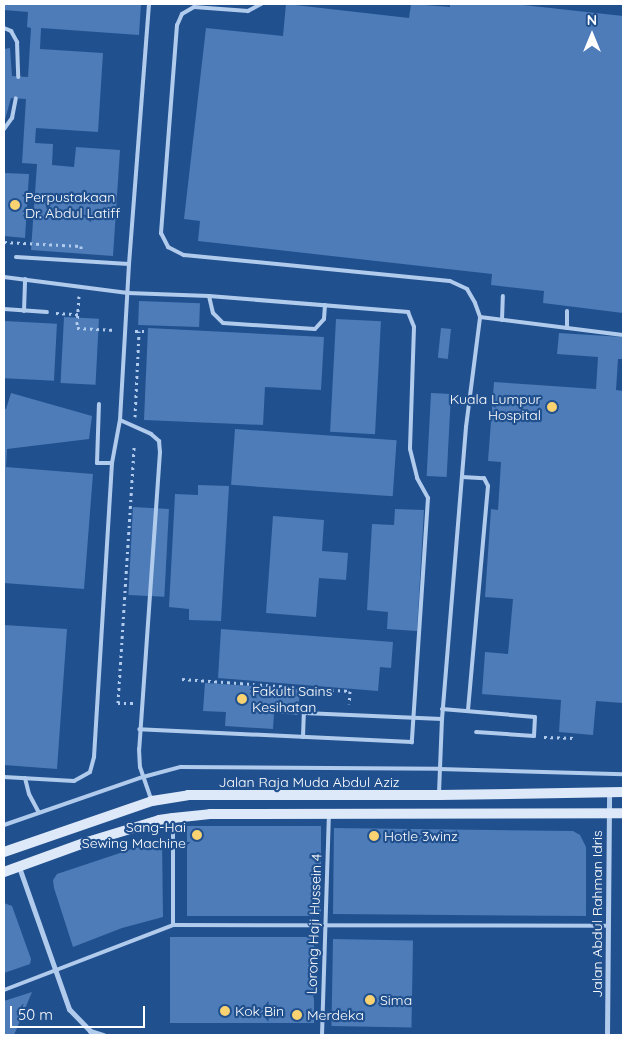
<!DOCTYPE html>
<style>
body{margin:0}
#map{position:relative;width:627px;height:1039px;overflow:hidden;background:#21508f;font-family:Quicksand,sans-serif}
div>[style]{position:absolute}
.building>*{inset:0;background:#4d7cb8;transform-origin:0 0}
.path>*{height:3px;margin-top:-1.5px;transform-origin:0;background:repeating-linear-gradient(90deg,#b1cbed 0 2.5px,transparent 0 6.5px)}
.service>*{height:4px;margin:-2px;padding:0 2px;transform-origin:2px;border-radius:2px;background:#b1cbed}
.minor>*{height:5px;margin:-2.5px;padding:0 2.5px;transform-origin:2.5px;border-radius:2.5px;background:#b1cbed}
.secondary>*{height:10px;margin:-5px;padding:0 5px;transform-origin:5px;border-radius:5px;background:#dde9f9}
.dots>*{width:14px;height:14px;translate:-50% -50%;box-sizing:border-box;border:2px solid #21508f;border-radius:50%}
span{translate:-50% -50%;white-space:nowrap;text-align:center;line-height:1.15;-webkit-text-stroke:4.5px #21508f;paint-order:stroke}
.poi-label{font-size:14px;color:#fff}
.left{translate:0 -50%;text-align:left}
.right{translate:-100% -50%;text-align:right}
.street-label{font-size:14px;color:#fff}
.frame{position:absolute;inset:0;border:5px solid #fff;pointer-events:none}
.north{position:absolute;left:567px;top:10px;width:50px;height:50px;-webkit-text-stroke:4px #21508f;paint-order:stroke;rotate:0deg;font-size:14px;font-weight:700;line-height:20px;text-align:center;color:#fff}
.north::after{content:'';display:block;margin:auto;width:18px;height:22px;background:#fff;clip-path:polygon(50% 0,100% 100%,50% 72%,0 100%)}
.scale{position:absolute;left:10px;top:1006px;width:135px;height:22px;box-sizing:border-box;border:2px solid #fff;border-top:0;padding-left:6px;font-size:15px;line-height:18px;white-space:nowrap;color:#fff;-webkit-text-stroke:4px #21508f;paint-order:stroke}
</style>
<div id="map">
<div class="building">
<i style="clip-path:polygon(4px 4px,141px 4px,139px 35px,41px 28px,40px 49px,103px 53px,98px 132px,36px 128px,35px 143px,53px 144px,52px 165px,74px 167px,76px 147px,120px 150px,113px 256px,31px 250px,37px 164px,22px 163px,26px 99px,11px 98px,4px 123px,4px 49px,10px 48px,12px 76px,28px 77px,31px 28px,27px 27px,28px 12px,4px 10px)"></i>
<i style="clip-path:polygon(286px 4px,409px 18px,411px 4px,450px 7px,450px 4px,514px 4px,623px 16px,623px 313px,543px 303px,544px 291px,491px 285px,492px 274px,198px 241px,200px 221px,184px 219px,206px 28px,283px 36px)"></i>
<i style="clip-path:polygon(4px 173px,29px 174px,25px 238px,4px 236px)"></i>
<i style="left:139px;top:301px;width:61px;height:24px;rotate:2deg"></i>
<i style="left:64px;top:317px;width:35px;height:66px;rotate:3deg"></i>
<i style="left:336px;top:319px;width:45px;height:113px;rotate:3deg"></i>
<i style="left:4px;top:321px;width:53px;height:57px;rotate:3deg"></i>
<i style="clip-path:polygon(148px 328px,324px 337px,321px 390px,265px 387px,263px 425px,144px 420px)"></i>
<i style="left:441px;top:328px;width:10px;height:30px;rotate:6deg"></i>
<i style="clip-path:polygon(559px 333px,623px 337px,623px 359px,618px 359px,616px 390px,623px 391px,623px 703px,596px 701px,593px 735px,559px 732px,561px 700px,482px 694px,485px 652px,508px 654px,513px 599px,485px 597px,491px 509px,498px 510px,501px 462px,488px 461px,494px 382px,596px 389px,598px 357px,557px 354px)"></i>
<i style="clip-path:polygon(11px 393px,92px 416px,89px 439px,7px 449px,6px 467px,93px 474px,84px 589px,4px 583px,4px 409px,6px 409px)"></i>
<i style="left:431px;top:393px;width:20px;height:83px;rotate:3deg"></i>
<i style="left:235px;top:429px;width:162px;height:56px;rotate:4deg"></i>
<i style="clip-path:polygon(198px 485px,229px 486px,221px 621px,189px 620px,189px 609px,169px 607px,175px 494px,198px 495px)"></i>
<i style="left:133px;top:507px;width:36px;height:88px;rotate:3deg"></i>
<i style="clip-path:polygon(395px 509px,424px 510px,417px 631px,387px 629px,388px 612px,367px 610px,372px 524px,394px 525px)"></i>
<i style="clip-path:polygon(273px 516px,324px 520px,322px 551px,348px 553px,346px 580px,319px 578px,316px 617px,266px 613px)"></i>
<i style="clip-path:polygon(4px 625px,67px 629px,57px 769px,4px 765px)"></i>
<i style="clip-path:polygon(221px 629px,393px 642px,391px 668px,380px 667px,378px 691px,218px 678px)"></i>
<i style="clip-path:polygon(205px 683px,300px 689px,298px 715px,274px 713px,273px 729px,225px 726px,226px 712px,203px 711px)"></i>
<i style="left:187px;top:826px;width:134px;height:90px"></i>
<i style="clip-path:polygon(334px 828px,573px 831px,580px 835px,586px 847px,586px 916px,333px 914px)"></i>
<i style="clip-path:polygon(162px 839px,163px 917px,122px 928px,73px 947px,54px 888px,53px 880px,57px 874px)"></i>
<i style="clip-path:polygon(4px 903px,12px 906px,31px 959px,30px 964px,4px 973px)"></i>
<i style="left:170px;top:937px;width:144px;height:86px"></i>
<i style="left:333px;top:939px;width:80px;height:87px;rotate:1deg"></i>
<i style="clip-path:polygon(32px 992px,14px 1035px,4px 1035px,4px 1001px)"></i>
</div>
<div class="path">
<i style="left:4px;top:242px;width:77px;rotate:3deg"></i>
<i style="left:81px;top:246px;width:6px;rotate:90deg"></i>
<i style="left:79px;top:296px;width:32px;rotate:94deg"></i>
<i style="left:77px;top:328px;width:39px;rotate:3deg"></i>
<i style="left:56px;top:313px;width:22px;rotate:3deg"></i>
<i style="left:135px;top:331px;width:9px"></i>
<i style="left:135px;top:417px;width:86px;rotate:-87.3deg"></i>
<i style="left:182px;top:679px;width:168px;rotate:4.1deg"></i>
<i style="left:350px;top:691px;width:13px;rotate:94deg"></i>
<i style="left:133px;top:703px;width:15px;rotate:180deg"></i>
<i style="left:118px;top:703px;width:257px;rotate:-86.4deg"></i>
<i style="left:544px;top:737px;width:31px;rotate:2deg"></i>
</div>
<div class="service">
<i style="left:261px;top:4px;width:15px;rotate:152deg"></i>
<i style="left:248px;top:11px;width:54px;rotate:-175.8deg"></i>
<i style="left:194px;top:7px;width:14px;rotate:150deg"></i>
<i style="left:182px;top:14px;width:12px;rotate:114deg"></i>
<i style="left:177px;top:25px;width:209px;rotate:94.4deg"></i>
<i style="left:161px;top:233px;width:16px;rotate:63deg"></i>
<i style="left:168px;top:247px;width:18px;rotate:27deg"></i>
<i style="left:184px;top:255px;width:267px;rotate:5.6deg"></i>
<i style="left:450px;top:281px;width:19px;rotate:25deg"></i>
<i style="left:467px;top:289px;width:16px;rotate:60deg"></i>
<i style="left:475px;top:303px;width:15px;rotate:70deg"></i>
<i style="left:480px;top:317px;width:144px;rotate:7.2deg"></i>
<i style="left:4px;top:28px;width:8px;rotate:23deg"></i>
<i style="left:11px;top:31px;width:13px;rotate:61deg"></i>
<i style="left:17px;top:42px;width:35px;rotate:88deg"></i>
<i style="left:4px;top:129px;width:14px;rotate:-54deg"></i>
<i style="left:12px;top:118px;width:20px;rotate:-79deg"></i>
<i style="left:16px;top:257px;width:113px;rotate:3.5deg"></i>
<i style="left:4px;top:277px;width:125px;rotate:7.4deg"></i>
<i style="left:128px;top:293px;width:81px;rotate:2.1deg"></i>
<i style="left:209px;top:296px;width:200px;rotate:4.6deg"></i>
<i style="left:408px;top:312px;width:16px;rotate:68deg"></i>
<i style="left:414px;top:327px;width:122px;rotate:91.9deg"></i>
<i style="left:410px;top:449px;width:30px;rotate:76deg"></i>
<i style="left:417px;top:478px;width:23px;rotate:61deg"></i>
<i style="left:428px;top:498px;width:245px;rotate:93.8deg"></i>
<i style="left:412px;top:742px;width:273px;rotate:-177.3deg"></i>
<i style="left:209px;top:296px;width:17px;rotate:77deg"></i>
<i style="left:213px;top:313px;width:14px;rotate:45deg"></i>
<i style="left:223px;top:323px;width:92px;rotate:3.7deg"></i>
<i style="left:315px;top:329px;width:13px;rotate:-48deg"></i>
<i style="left:324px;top:319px;width:14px;rotate:-86deg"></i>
<i style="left:4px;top:309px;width:43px;rotate:4deg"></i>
<i style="left:24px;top:311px;width:32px;rotate:-88deg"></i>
<i style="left:567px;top:311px;width:17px;rotate:90deg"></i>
<i style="left:502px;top:320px;width:24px;rotate:-88deg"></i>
<i style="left:120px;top:420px;width:34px;rotate:24deg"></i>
<i style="left:151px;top:434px;width:11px;rotate:41deg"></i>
<i style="left:159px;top:441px;width:11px;rotate:85deg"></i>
<i style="left:160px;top:452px;width:298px;rotate:94deg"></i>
<i style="left:139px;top:749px;width:18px;rotate:87deg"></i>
<i style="left:140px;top:767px;width:34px;rotate:71deg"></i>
<i style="left:112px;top:463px;width:44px;rotate:-79.5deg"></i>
<i style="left:120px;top:420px;width:156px;rotate:-86.7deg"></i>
<i style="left:129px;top:264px;width:261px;rotate:-85.6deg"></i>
<i style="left:462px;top:477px;width:22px;rotate:3deg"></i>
<i style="left:484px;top:478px;width:9px;rotate:63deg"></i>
<i style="left:488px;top:486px;width:226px;rotate:95.1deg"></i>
<i style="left:442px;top:709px;width:93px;rotate:4.9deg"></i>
<i style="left:535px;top:717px;width:19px;rotate:93deg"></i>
<i style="left:534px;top:736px;width:58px;rotate:-176.1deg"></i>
<i style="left:303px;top:737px;width:24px;rotate:-88deg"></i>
<i style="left:304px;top:713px;width:138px;rotate:2.5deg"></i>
<i style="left:4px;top:777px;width:70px;rotate:3.3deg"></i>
<i style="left:74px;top:781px;width:18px;rotate:-29deg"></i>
<i style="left:90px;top:772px;width:16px;rotate:-75deg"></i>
<i style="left:94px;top:757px;width:295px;rotate:-86.5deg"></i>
<i style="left:112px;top:463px;width:15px;rotate:180deg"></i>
<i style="left:97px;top:463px;width:59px;rotate:-88.1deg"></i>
<i style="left:25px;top:778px;width:16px;rotate:76deg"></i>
<i style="left:29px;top:794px;width:21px;rotate:62deg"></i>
<i style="left:439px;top:793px;width:74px;rotate:-87.7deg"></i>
<i style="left:442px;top:719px;width:293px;rotate:-85.3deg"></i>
<i style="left:466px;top:427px;width:111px;rotate:-82.7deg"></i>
<i style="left:4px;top:825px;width:147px;rotate:-19.1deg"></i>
<i style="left:143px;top:777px;width:39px;rotate:-15deg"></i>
<i style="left:181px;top:767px;width:258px;rotate:0.4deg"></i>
<i style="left:439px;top:769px;width:184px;rotate:1.6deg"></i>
<i style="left:173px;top:925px;width:105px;rotate:-90deg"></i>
<i style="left:4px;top:990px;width:181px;rotate:-21deg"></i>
<i style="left:173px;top:925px;width:435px;rotate:0.1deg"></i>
<i style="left:322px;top:1035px;width:220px;rotate:-88.2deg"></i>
</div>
<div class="minor">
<i style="left:19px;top:867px;width:151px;rotate:70.6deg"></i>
<i style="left:69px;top:1009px;width:30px;rotate:46deg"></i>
<i style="left:90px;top:1031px;width:14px;rotate:17deg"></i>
<i style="left:607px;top:1035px;width:243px;rotate:-89.5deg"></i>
</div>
<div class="secondary">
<i style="left:4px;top:852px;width:157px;rotate:-19deg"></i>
<i style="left:152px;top:801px;width:36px;rotate:-9deg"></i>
<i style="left:188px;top:795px;width:251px"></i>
<i style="left:439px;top:795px;width:184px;rotate:-0.9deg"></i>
<i style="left:4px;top:872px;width:85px;rotate:-19.9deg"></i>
<i style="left:84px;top:843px;width:78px;rotate:-17deg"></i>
<i style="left:159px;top:820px;width:14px;rotate:-8deg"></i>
<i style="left:173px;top:818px;width:37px;rotate:-6deg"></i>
<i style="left:210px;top:814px;width:413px;rotate:-0.1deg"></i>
</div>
<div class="dots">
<i style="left:15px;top:205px;background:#f9d372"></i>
<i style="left:552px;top:407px;background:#f9d372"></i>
<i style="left:242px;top:699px;background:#f9d372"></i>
<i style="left:197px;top:835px;background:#f9d372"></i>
<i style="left:374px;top:836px;background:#f9d372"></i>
<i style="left:370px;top:1000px;background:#f9d372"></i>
<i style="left:225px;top:1011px;background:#f9d372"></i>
<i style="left:297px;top:1015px;background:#f9d372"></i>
</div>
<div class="poi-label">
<span class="left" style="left:25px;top:205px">Perpustakaan<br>Dr. Abdul Latiff</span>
<span class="right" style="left:541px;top:407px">Kuala Lumpur<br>Hospital</span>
<span class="left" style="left:252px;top:699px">Fakulti Sains<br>Kesihatan</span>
<span class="right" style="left:186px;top:835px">Sang-Hai<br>Sewing Machine</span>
<span class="left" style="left:384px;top:836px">Hotle 3winz</span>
<span class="left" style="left:380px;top:1000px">Sima</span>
<span class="left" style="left:235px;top:1011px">Kok Bin</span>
<span class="left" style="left:307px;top:1015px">Merdeka</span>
</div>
<div class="street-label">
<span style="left:309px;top:782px">Jalan Raja Muda Abdul Aziz</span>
<span style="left:597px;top:914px;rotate:-90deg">Jalan Abdul Rahman Idris</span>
<span style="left:314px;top:924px;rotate:-88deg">Lorong Haji Hussein 4</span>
</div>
<div class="frame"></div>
<div class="north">N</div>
<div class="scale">50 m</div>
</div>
